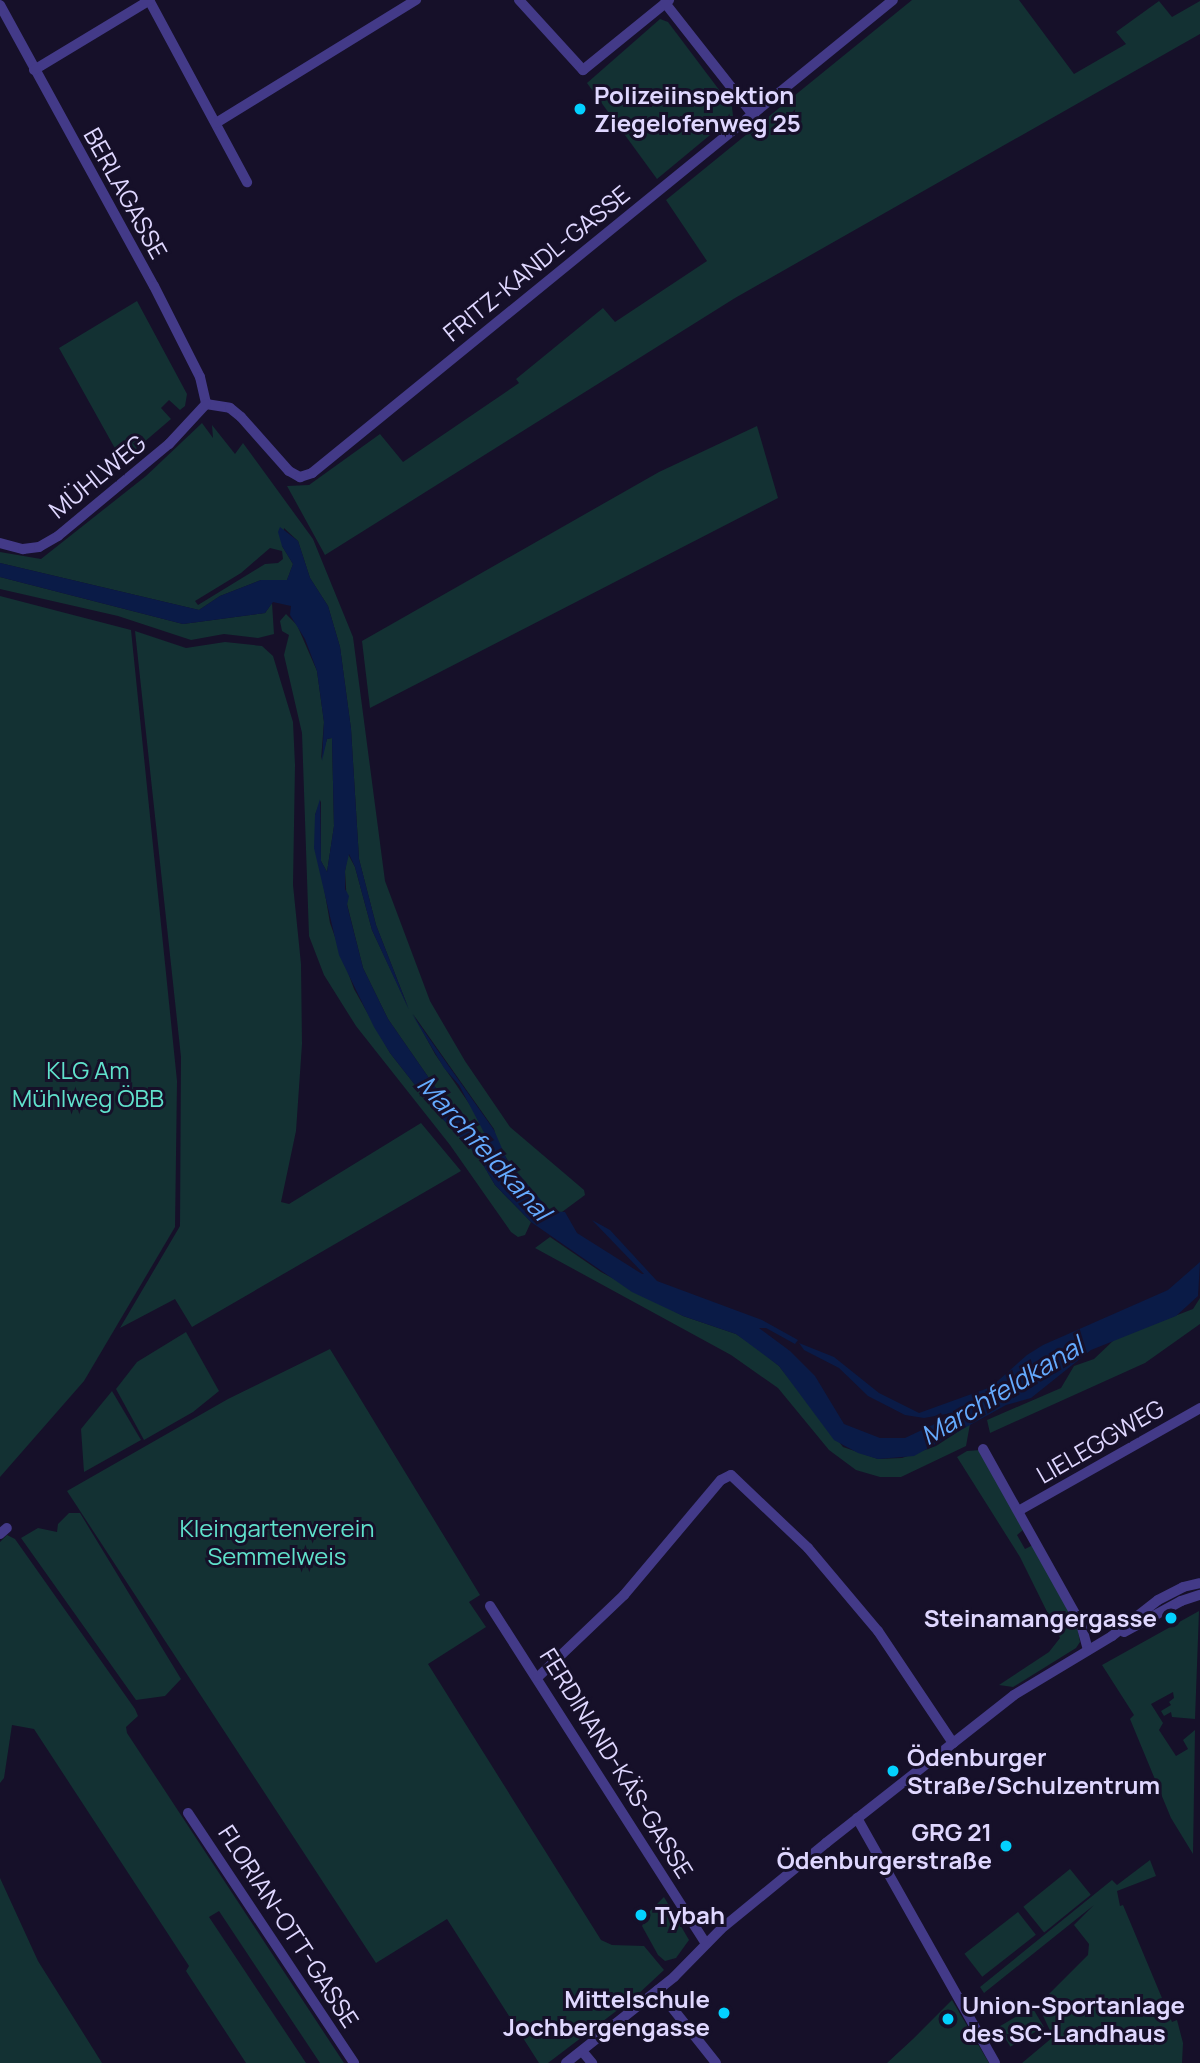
<!DOCTYPE html>
<meta charset="utf-8">
<style>
body{margin:0}
#map{position:relative;width:1200px;height:2063px;overflow:hidden;background:#161029;font-family:Manrope,sans-serif}
div>[style]{position:absolute}
.green>*{inset:0;background:#133133;transform-origin:0 0}
.water>*{inset:0;background:#0a1b47}
.minor>*{height:10px;margin:-5px;padding:0 5px;transform-origin:5px;border-radius:5px;background:#433a88}
.dots>*{width:19px;height:19px;translate:-50% -50%;box-sizing:border-box;border:4px solid #161029;border-radius:50%}
span{translate:-50% -50%;white-space:nowrap;text-align:center;line-height:1.15;-webkit-text-stroke:6px #161029;paint-order:stroke}
.poi-label{font-size:24px;color:#dfd7ff;font-weight:700}
.left{translate:0 -50%;text-align:left}
.right{translate:-100% -50%;text-align:right}
.street-label{font-size:24px;color:#dfd7ff}
.park-label{font-size:24px;color:#60e2cc}
.water-label{font-size:26px;color:#65abff;font-style:italic}
</style>
<div id="map">
<div class="green">
<i style="clip-path:polygon(912px 0,1019px 0,1074px 74px,1126px 44px,1116px 32px,1159px 1px,1172px 17px,1200px 1px,1200px 34px,735px 298px,325px 555px,287px 486px,309px 485px,380px 434px,403px 462px,519px 383px,516px 379px,603px 308px,615px 322px,707px 261px,666px 200px)"></i>
<i style="clip-path:polygon(660px 19px,668px 22px,732px 107px,733px 116px,657px 179px,587px 83px)"></i>
<i style="clip-path:polygon(137px 301px,187px 394px,185px 406px,180px 410px,169px 400px,161px 408px,171px 419px,122px 461px,59px 348px)"></i>
<i style="clip-path:polygon(evenodd,202px 423px,213px 438px,212px 425px,235px 454px,243px 443px,313px 539px,353px 637px,385px 881px,430px 1001px,465px 1061px,510px 1127px,584px 1190px,585px 1195px,562px 1212px,553px 1213px,524px 1184px,498px 1146px,494px 1129px,413px 1014px,435px 1054px,479px 1118px,490px 1142px,440px 1094px,388px 1019px,363px 968px,347px 904px,345px 871px,348px 854px,355px 867px,372px 930px,408px 1007px,376px 925px,359px 859px,351px 729px,340px 647px,328px 606px,310px 578px,298px 541px,284px 528px,282px 546px,293px 564px,287px 580px,261px 580px,220px 596px,199px 610px,0 563px,0 552px,41px 559px,146px 476px,202px 423px,270px 548px,282px 551px,283px 559px,278px 563px,265px 564px,198px 605px,195px 601px,241px 573px,270px 548px)"></i>
<i style="clip-path:polygon(757px 426px,778px 498px,370px 708px,362px 641px,659px 472px)"></i>
<i style="clip-path:polygon(0 577px,183px 624px,265px 613px,272px 603px,274px 634px,258px 638px,224px 634px,191px 640px,118px 616px,0 589px)"></i>
<i style="clip-path:polygon(0 596px,131px 630px,177px 1081px,175px 1227px,84px 1381px,0 1477px)"></i>
<i style="clip-path:polygon(286px 614px,297px 625px,317px 671px,324px 722px,321px 760px,327px 739px,332px 738px,334px 826px,327px 872px,321px 861px,321px 800px,315px 815px,324px 888px,330px 923px,354px 989px,390px 1053px,437px 1113px,478px 1156px,495px 1185px,531px 1222px,525px 1235px,518px 1237px,511px 1232px,450px 1145px,356px 1026px,324px 975px,309px 936px,302px 733px,284px 655px,289px 635px,282px 631px,280px 621px)"></i>
<i style="clip-path:polygon(135px 631px,186px 648px,225px 642px,262px 646px,273px 656px,293px 722px,295px 765px,293px 885px,301px 964px,302px 1044px,296px 1131px,281px 1202px,289px 1204px,421px 1123px,461px 1171px,192px 1327px,175px 1299px,120px 1328px,180px 1226px,181px 1057px)"></i>
<i style="clip-path:polygon(550px 1237px,601px 1272px,683px 1316px,736px 1334px,758px 1349px,779px 1366px,843px 1447px,878px 1459px,902px 1458px,936px 1446px,970px 1424px,966px 1446px,901px 1477px,880px 1477px,856px 1470px,829px 1450px,778px 1388px,731px 1355px,535px 1248px)"></i>
<i style="clip-path:polygon(1200px 1298px,1200px 1324px,1145px 1363px,990px 1433px,987px 1420px,1061px 1388px,1074px 1366px,1094px 1359px,1115px 1339px,1193px 1309px)"></i>
<i style="clip-path:polygon(186px 1332px,219px 1391px,193px 1412px,144px 1440px,116px 1389px,137px 1362px)"></i>
<i style="clip-path:polygon(330px 1349px,480px 1595px,469px 1602px,486px 1627px,428px 1664px,601px 1940px,612px 1945px,644px 1946px,664px 1970px,636px 1996px,548px 2063px,539px 2063px,447px 1919px,376px 1963px,67px 1491px,228px 1399px)"></i>
<i style="clip-path:polygon(112px 1391px,141px 1440px,84px 1472px,81px 1429px)"></i>
<i style="clip-path:polygon(981px 1450px,1023px 1530px,1017px 1535px,1025px 1549px,1035px 1544px,1076px 1620px,1080px 1642px,1076px 1648px,1013px 1687px,999px 1685px,1049px 1652px,1060px 1638px,1020px 1557px,957px 1457px,967px 1451px)"></i>
<i style="clip-path:polygon(69px 1513px,80px 1513px,181px 1679px,165px 1696px,136px 1700px,21px 1538px,38px 1528px,57px 1532px,58px 1524px)"></i>
<i style="clip-path:polygon(7px 1535px,15px 1539px,135px 1709px,138px 1716px,126px 1727px,127px 1733px,344px 2063px,320px 2063px,219px 1911px,209px 1917px,306px 2063px,246px 2063px,186px 1971px,189px 1966px,34px 1729px,12px 1725px,4px 1778px,0 1783px,0 1542px)"></i>
<i style="clip-path:polygon(1199px 1611px,1195px 1719px,1172px 1717px,1171px 1712px,1164px 1716px,1161px 1711px,1171px 1705px,1169px 1702px,1174px 1698px,1173px 1692px,1151px 1704px,1163px 1723px,1159px 1730px,1176px 1756px,1188px 1749px,1183px 1740px,1195px 1730px,1193px 1854px,1171px 1818px,1130px 1719px,1134px 1715px,1102px 1665px)"></i>
<i style="clip-path:polygon(1150px 1860px,1156px 1876px,1117px 1891px,1120px 1906px,1123px 1905px,1172px 2022px,1177px 2020px,1183px 2043px,1182px 2063px,1022px 2063px,1053px 2037px,1038px 2005px,1088px 1955px,1089px 1944px,1074px 1925px,1094px 1905px,984px 1993px,980px 1987px,1112px 1880px,1117px 1885px)"></i>
<i style="left:1070px;top:1869px;width:33px;height:60px;rotate:51deg"></i>
<i style="clip-path:polygon(0 1878px,38px 1961px,102px 2063px,0 2063px)"></i>
<i style="clip-path:polygon(664px 1897px,689px 1940px,676px 1958px,665px 1961px,658px 1955px,642px 1926px,648px 1913px)"></i>
<i style="left:1018px;top:1912px;width:29px;height:68px;rotate:52deg"></i>
<i style="clip-path:polygon(952px 2000px,989px 2063px,887px 2063px,913px 2039px)"></i>
<i style="left:1032px;top:2007px;width:23px;height:39px;rotate:59deg"></i>
</div>
<div class="water">
<i style="clip-path:polygon(280px 527px,298px 541px,310px 578px,328px 606px,340px 647px,351px 729px,359px 859px,376px 925px,409px 1010px,372px 930px,355px 867px,349px 854px,345px 871px,345px 889px,349px 896px,347px 905px,363px 968px,388px 1019px,440px 1094px,489px 1142px,459px 1085px,444px 1068px,412px 1014px,494px 1130px,507px 1160px,550px 1211px,565px 1212px,577px 1233px,642px 1274px,644px 1274px,592px 1220px,610px 1230px,657px 1281px,762px 1320px,798px 1340px,795px 1344px,766px 1328px,759px 1328px,790px 1351px,815px 1376px,844px 1424px,880px 1438px,905px 1438px,962px 1411px,924px 1418px,905px 1415px,868px 1396px,839px 1368px,804px 1350px,799px 1343px,834px 1357px,879px 1393px,919px 1413px,991px 1387px,1027px 1355px,1043px 1345px,1168px 1290px,1200px 1262px,1198px 1296px,1176px 1316px,1091px 1350px,1031px 1398px,1006px 1405px,914px 1456px,878px 1459px,858px 1453px,834px 1440px,779px 1366px,736px 1334px,683px 1316px,632px 1292px,531px 1222px,495px 1185px,478px 1156px,437px 1113px,390px 1053px,374px 1027px,339px 955px,314px 848px,315px 815px,320px 799px,321px 861px,327px 872px,334px 826px,332px 738px,327px 739px,322px 761px,324px 722px,317px 671px,305px 639px,290px 615px,291px 606px,273px 602px,265px 613px,183px 624px,0 577px,0 563px,199px 610px,220px 596px,261px 580px,287px 580px,293px 564px,282px 546px,278px 532px)"></i>
</div>
<div class="minor">
<i style="left:149px;top:0;width:207px;rotate:61.7deg"></i>
<i style="left:519px;top:0;width:95px;rotate:47.6deg"></i>
<i style="left:583px;top:70px;width:111px;rotate:-39.1deg"></i>
<i style="left:665px;top:3px;width:144px;rotate:51.8deg"></i>
<i style="left:0;top:5px;width:320px;rotate:61.3deg"></i>
<i style="left:154px;top:286px;width:102px;rotate:63.2deg"></i>
<i style="left:200px;top:377px;width:28px;rotate:77deg"></i>
<i style="left:34px;top:70px;width:135px;rotate:-31.1deg"></i>
<i style="left:216px;top:123px;width:235px;rotate:-31.6deg"></i>
<i style="left:206px;top:404px;width:24px;rotate:9deg"></i>
<i style="left:230px;top:408px;width:14px;rotate:39deg"></i>
<i style="left:241px;top:417px;width:72px;rotate:48.4deg"></i>
<i style="left:289px;top:471px;width:13px;rotate:29deg"></i>
<i style="left:300px;top:477px;width:13px;rotate:-18deg"></i>
<i style="left:312px;top:473px;width:749px;rotate:-39.15deg"></i>
<i style="left:0;top:543px;width:24px;rotate:15deg"></i>
<i style="left:23px;top:549px;width:16px;rotate:-7deg"></i>
<i style="left:39px;top:547px;width:22px;rotate:-30deg"></i>
<i style="left:58px;top:536px;width:144px;rotate:-39.7deg"></i>
<i style="left:169px;top:444px;width:54px;rotate:-47.2deg"></i>
<i style="left:983px;top:1449px;width:201px;rotate:60.8deg"></i>
<i style="left:1081px;top:1624px;width:27px;rotate:75deg"></i>
<i style="left:1020px;top:1510px;width:207px;rotate:-29.5deg"></i>
<i style="left:0;top:1534px;width:9px;rotate:-41deg"></i>
<i style="left:490px;top:1606px;width:401px;rotate:57.4deg"></i>
<i style="left:1124px;top:1632px;width:65px;rotate:-28.5deg"></i>
<i style="left:1181px;top:1601px;width:20px;rotate:-18deg"></i>
<i style="left:538px;top:1677px;width:119px;rotate:-43.6deg"></i>
<i style="left:624px;top:1595px;width:150px;rotate:-49.9deg"></i>
<i style="left:721px;top:1480px;width:11px;rotate:-27deg"></i>
<i style="left:731px;top:1475px;width:106px;rotate:43.5deg"></i>
<i style="left:808px;top:1548px;width:109px;rotate:49.9deg"></i>
<i style="left:878px;top:1631px;width:135px;rotate:56.2deg"></i>
<i style="left:188px;top:1813px;width:300px;rotate:56.4deg"></i>
<i style="left:857px;top:1818px;width:281px;rotate:60.6deg"></i>
<i style="left:658px;top:1990px;width:93px;rotate:51.5deg"></i>
<i style="left:582px;top:2051px;width:16px;rotate:50deg"></i>
<i style="left:566px;top:2063px;width:138px;rotate:-38.5deg"></i>
<i style="left:674px;top:1977px;width:67px;rotate:-45.6deg"></i>
<i style="left:721px;top:1929px;width:136px;rotate:-39.3deg"></i>
<i style="left:826px;top:1843px;width:239px;rotate:-38.2deg"></i>
<i style="left:1014px;top:1695px;width:114px;rotate:-31deg"></i>
<i style="left:1112px;top:1636px;width:58px;rotate:-38deg"></i>
<i style="left:1158px;top:1600px;width:28px;rotate:-27deg"></i>
<i style="left:1183px;top:1587px;width:17px;rotate:-13deg"></i>
</div>
<div class="dots">
<i style="left:580px;top:109px;background:#03d1ff"></i>
<i style="left:1171px;top:1618px;background:#03d1ff"></i>
<i style="left:893px;top:1771px;background:#03d1ff"></i>
<i style="left:1006px;top:1846px;background:#03d1ff"></i>
<i style="left:641px;top:1915px;background:#03d1ff"></i>
<i style="left:724px;top:2013px;background:#03d1ff"></i>
<i style="left:948px;top:2019px;background:#03d1ff"></i>
</div>
<div class="poi-label">
<span class="left" style="left:594px;top:109px">Polizeiinspektion<br>Ziegelofenweg 25</span>
<span class="right" style="left:1157px;top:1618px">Steinamangergasse</span>
<span class="left" style="left:907px;top:1771px">Ödenburger<br>Straße/Schulzentrum</span>
<span class="right" style="left:992px;top:1846px">GRG 21<br>Ödenburgerstraße</span>
<span class="left" style="left:655px;top:1915px">Tybah</span>
<span class="right" style="left:710px;top:2013px">Mittelschule<br>Jochbergengasse</span>
<span class="left" style="left:962px;top:2019px">Union-Sportanlage<br>des SC-Landhaus</span>
</div>
<div class="street-label">
<span style="left:126px;top:193px;rotate:61deg">BERLAGASSE</span>
<span style="left:536px;top:263px;rotate:-39deg">FRITZ-KANDL-GASSE</span>
<span style="left:97px;top:476px;rotate:-39deg">MÜHLWEG</span>
<span style="left:1100px;top:1441px;rotate:-30deg">LIELEGGWEG</span>
<span style="left:617px;top:1763px;rotate:58deg">FERDINAND-KÄS-GASSE</span>
<span style="left:289px;top:1926px;rotate:57deg">FLORIAN-OTT-GASSE</span>
</div>
<div class="park-label">
<span style="left:88px;top:1084px">KLG Am<br>Mühlweg ÖBB</span>
<span style="left:277px;top:1542px">Kleingartenverein<br>Semmelweis</span>
</div>
<div class="water-label">
<span style="left:484px;top:1148px;rotate:48deg">Marchfeldkanal</span>
<span style="left:1002px;top:1391px;rotate:-31deg">Marchfeldkanal</span>
</div>
</div>
